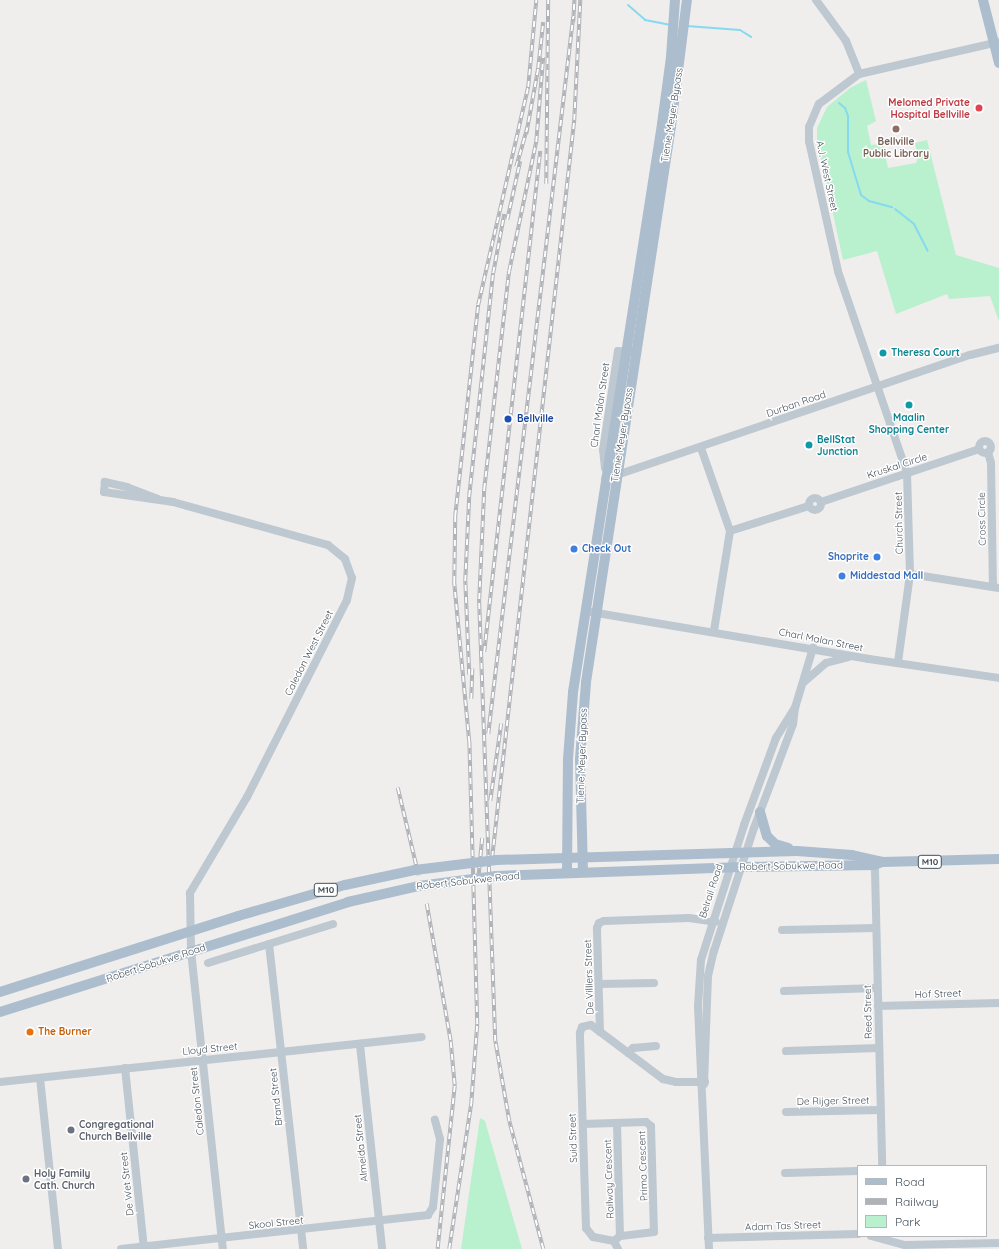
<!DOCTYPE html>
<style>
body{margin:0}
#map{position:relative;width:999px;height:1249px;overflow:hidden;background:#f0eded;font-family:Quicksand,sans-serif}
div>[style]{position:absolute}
.green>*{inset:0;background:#b9f0ce}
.stream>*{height:2px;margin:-1px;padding:0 1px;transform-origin:1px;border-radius:1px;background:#85daef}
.minor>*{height:8px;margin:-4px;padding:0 4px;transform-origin:4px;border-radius:4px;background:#bdc8d0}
.minor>.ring{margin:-4px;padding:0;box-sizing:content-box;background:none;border:8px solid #bdc8d0;border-radius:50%}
.major>*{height:10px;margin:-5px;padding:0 5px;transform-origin:5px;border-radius:5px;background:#acbdce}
.rail>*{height:3.5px;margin-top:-1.75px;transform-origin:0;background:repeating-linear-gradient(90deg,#fff 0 6px,#afb3b8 0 12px);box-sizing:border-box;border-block:1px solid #afb3b8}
.major-bridge>*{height:10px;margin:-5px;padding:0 5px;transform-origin:5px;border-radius:5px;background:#acbdce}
.dots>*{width:11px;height:11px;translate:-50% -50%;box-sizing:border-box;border:2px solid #fff;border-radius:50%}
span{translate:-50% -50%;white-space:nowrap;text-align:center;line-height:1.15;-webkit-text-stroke:3px #fff;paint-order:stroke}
.shield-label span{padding:1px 3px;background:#fff;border:1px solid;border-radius:3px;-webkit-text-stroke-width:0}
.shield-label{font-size:9px;color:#45515b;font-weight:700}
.health-label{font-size:10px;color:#be3a42;font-weight:700}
.right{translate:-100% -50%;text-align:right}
.street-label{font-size:10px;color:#45515b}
.education-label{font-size:10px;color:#785e54;font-weight:700}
.culture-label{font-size:10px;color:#0d838f;font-weight:700}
.left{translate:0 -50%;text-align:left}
.transit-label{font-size:10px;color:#164399;font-weight:700}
.shop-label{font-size:10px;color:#366cbe;font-weight:700}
.food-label{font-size:10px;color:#c56008;font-weight:700}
.worship-label{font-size:10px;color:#5b616d;font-weight:700}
.legend{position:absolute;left:857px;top:1165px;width:130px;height:72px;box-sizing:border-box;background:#fff;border:1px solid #b5b9bd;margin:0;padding:5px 7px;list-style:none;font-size:12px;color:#45515b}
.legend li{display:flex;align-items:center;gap:8px;height:20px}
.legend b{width:20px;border:1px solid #b5b9bd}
</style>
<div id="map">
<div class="green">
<i style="clip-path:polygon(866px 80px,876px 121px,867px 126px,871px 145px,883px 144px,888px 168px,916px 163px,918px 157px,915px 143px,927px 140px,956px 255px,999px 268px,999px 321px,990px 296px,949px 299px,947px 294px,896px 314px,877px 251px,843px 260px,817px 140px,817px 128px,827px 107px,850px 88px)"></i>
<i style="clip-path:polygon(480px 1118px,485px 1121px,522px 1249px,461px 1249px)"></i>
</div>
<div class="stream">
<i style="left:628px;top:5px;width:23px;rotate:41deg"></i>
<i style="left:645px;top:20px;width:25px;rotate:11deg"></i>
<i style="left:687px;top:26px;width:53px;rotate:4.3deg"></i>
<i style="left:740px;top:30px;width:13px;rotate:32deg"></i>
<i style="left:839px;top:103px;width:8px;rotate:40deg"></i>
<i style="left:845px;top:108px;width:9px;rotate:69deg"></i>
<i style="left:848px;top:116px;width:36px;rotate:90deg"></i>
<i style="left:848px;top:152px;width:45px;rotate:73.2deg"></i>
<i style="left:861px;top:195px;width:10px;rotate:37deg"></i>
<i style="left:869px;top:201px;width:24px;rotate:15deg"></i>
<i style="left:895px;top:209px;width:24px;rotate:38deg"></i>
<i style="left:914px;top:224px;width:30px;rotate:63deg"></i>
</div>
<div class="minor">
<i style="left:816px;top:0;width:51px;rotate:53.8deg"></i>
<i style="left:846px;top:41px;width:35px;rotate:68deg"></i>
<i class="ring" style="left:979px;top:441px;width:4px;height:4px"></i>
<i style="left:701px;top:448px;width:88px;rotate:70.7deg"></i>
<i style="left:730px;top:531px;width:101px;rotate:99.1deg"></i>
<i style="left:988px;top:452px;width:11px;rotate:75deg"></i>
<i style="left:991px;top:463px;width:124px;rotate:89.1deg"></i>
<i style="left:605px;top:468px;width:18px;rotate:-96deg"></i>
<i style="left:603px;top:450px;width:100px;rotate:-81.4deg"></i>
<i style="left:618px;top:351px;width:13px;rotate:4deg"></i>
<i style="left:605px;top:479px;width:385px;rotate:-18.8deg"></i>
<i style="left:970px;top:355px;width:30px;rotate:-14deg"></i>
<i class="ring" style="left:809px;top:498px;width:4px;height:4px"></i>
<i style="left:158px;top:499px;width:33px;rotate:-159deg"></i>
<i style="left:127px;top:487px;width:23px;rotate:-167deg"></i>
<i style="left:105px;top:482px;width:10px;rotate:96deg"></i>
<i style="left:104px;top:492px;width:70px;rotate:8.2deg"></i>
<i style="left:173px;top:502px;width:161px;rotate:15.5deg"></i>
<i style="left:328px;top:545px;width:22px;rotate:39deg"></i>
<i style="left:345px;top:559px;width:20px;rotate:70deg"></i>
<i style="left:352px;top:578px;width:23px;rotate:103deg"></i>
<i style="left:347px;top:600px;width:221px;rotate:116.9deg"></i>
<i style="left:247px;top:797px;width:112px;rotate:120.7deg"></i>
<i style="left:190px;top:893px;width:58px;rotate:89deg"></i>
<i style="left:191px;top:951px;width:300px;rotate:83.9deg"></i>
<i style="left:821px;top:502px;width:167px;rotate:-18.5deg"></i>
<i style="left:730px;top:531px;width:83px;rotate:-17.6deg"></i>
<i style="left:910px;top:574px;width:90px;rotate:8.9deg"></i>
<i style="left:591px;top:612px;width:282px;rotate:9.6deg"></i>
<i style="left:869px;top:659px;width:131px;rotate:8.3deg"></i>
<i style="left:898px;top:662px;width:89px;rotate:-82.2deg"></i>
<i style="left:910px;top:574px;width:101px;rotate:-91.7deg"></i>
<i style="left:907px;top:473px;width:213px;rotate:-108.9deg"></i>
<i style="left:838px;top:271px;width:133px;rotate:-102.6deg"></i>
<i style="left:809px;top:141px;width:14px;rotate:-90deg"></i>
<i style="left:809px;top:127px;width:25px;rotate:-67deg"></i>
<i style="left:819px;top:104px;width:50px;rotate:-36.9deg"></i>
<i style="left:859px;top:74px;width:144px;rotate:-12.9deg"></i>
<i style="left:804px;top:682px;width:29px;rotate:-41deg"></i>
<i style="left:826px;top:663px;width:23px;rotate:-15deg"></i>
<i style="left:872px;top:859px;width:12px;rotate:76deg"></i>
<i style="left:875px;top:871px;width:295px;rotate:88.6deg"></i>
<i style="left:782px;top:930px;width:94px;rotate:-1.2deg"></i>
<i style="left:269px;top:944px;width:307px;rotate:83.6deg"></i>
<i style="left:208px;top:963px;width:131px;rotate:-17.3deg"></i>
<i style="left:599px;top:984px;width:55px;rotate:-1deg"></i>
<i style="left:784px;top:991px;width:93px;rotate:-1.8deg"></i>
<i style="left:878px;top:1006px;width:121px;rotate:-1.4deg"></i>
<i style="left:600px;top:1032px;width:104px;rotate:-91.7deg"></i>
<i style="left:597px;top:928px;width:5px;rotate:-68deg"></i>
<i style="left:599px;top:923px;width:5px;rotate:-22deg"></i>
<i style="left:604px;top:921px;width:85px;rotate:-2deg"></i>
<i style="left:689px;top:918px;width:27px;rotate:8deg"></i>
<i style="left:360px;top:1045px;width:205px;rotate:83.8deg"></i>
<i style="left:786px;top:1051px;width:93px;rotate:-1.8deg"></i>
<i style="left:628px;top:1053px;width:7px;rotate:-45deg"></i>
<i style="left:633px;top:1048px;width:23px;rotate:-5deg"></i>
<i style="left:125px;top:1068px;width:182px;rotate:84deg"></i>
<i style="left:40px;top:1078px;width:172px;rotate:84deg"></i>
<i style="left:0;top:1082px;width:424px;rotate:-6.1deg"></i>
<i style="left:704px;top:1084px;width:108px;rotate:-87.9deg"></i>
<i style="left:708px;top:976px;width:26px;rotate:-77deg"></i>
<i style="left:714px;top:951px;width:129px;rotate:-72deg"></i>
<i style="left:754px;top:828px;width:111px;rotate:-69.4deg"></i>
<i style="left:793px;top:724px;width:16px;rotate:-83deg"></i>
<i style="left:795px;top:708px;width:63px;rotate:-73.3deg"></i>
<i style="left:786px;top:1112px;width:94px;rotate:-1.2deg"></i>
<i style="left:617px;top:1123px;width:113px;rotate:88.5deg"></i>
<i style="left:583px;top:1124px;width:63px;rotate:-1.8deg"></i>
<i style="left:646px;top:1122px;width:6px;rotate:39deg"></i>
<i style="left:651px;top:1126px;width:106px;rotate:88.4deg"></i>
<i style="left:654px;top:1232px;width:34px;rotate:173deg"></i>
<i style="left:620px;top:1236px;width:8px;rotate:140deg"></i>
<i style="left:785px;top:1173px;width:73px;rotate:-1.6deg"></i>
<i style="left:871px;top:1236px;width:35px;rotate:15deg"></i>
<i style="left:905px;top:1245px;width:94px;rotate:-1.2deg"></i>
<i style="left:708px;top:1238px;width:150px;rotate:-1.5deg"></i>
<i style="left:121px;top:1249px;width:309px;rotate:-6.3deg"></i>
<i style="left:428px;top:1215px;width:9px;rotate:-58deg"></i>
<i style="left:433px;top:1207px;width:68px;rotate:-84.1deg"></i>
<i style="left:440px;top:1139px;width:20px;rotate:-105deg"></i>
<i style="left:618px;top:1249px;width:9px;rotate:-117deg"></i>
<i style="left:614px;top:1241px;width:21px;rotate:-169deg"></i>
<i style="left:593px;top:1237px;width:11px;rotate:-128deg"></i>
<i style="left:586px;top:1228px;width:195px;rotate:-91.8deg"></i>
<i style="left:580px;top:1033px;width:6px;rotate:-72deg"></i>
<i style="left:582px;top:1027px;width:9px;rotate:-13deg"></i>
<i style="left:591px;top:1025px;width:90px;rotate:36.9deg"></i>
<i style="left:663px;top:1079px;width:13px;rotate:13deg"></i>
<i style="left:676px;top:1082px;width:29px"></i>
<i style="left:709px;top:1249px;width:243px;rotate:-92.6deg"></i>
<i style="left:698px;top:1006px;width:46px;rotate:-86.3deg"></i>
<i style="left:701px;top:960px;width:142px;rotate:-72.3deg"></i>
<i style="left:744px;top:825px;width:93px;rotate:-69.8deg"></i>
<i style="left:776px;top:738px;width:36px;rotate:-58deg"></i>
</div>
<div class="major">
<i style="left:983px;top:0;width:65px;rotate:75.7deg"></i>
<i style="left:662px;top:124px;width:68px;rotate:-82.3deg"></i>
<i style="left:671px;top:57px;width:57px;rotate:-86deg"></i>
<i style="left:671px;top:126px;width:127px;rotate:-82.8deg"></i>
<i style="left:760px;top:812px;width:25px;rotate:74deg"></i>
<i style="left:767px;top:836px;width:11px;rotate:45deg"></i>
<i style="left:775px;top:844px;width:14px;rotate:17deg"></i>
<i style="left:496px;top:860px;width:301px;rotate:-1.7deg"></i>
<i style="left:797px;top:851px;width:55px;rotate:4.2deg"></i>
<i style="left:852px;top:855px;width:31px;rotate:13deg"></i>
<i style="left:882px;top:862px;width:117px;rotate:-1.5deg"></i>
<i style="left:567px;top:872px;width:113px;rotate:-89.5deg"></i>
<i style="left:568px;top:759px;width:67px;rotate:-85.7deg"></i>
<i style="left:583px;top:872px;width:113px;rotate:-91.5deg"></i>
<i style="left:580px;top:759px;width:77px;rotate:-85.5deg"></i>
<i style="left:496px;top:876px;width:246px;rotate:-2.1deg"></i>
<i style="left:742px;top:867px;width:132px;rotate:-0.9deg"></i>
<i style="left:874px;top:865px;width:9px;rotate:-21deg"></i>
<i style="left:0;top:992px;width:250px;rotate:-17.7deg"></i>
<i style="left:238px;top:916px;width:111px;rotate:-16.2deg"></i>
<i style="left:345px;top:885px;width:72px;rotate:-12.1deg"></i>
<i style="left:0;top:1012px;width:365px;rotate:-17.5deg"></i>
<i style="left:348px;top:902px;width:73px;rotate:-12.7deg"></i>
</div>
<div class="rail">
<i style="left:573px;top:22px;width:22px;rotate:-87deg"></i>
<i style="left:526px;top:134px;width:67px;rotate:-79.7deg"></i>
<i style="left:538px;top:68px;width:46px;rotate:-83.8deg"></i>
<i style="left:516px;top:167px;width:41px;rotate:-74.2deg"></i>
<i style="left:546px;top:184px;width:184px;rotate:-89.4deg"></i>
<i style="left:507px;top:220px;width:60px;rotate:-77.6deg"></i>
<i style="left:484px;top:652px;width:504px;rotate:-83.62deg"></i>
<i style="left:469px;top:675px;width:94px;rotate:-92.4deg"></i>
<i style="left:465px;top:581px;width:85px;rotate:-87.3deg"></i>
<i style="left:469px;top:496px;width:224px;rotate:-83.9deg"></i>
<i style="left:493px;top:273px;width:60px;rotate:-79.4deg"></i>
<i style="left:471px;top:699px;width:30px;rotate:-88deg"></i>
<i style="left:488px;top:734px;width:722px;rotate:-83.24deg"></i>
<i style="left:398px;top:788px;width:90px;rotate:76.6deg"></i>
<i style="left:490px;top:801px;width:78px;rotate:-81.9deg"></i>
<i style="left:492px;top:857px;width:742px;rotate:-83.65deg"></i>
<i style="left:574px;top:120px;width:120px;rotate:-87.1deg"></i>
<i style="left:478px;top:880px;width:42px;rotate:-84.6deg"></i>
<i style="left:427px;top:904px;width:140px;rotate:80.1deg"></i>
<i style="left:451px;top:1042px;width:44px;rotate:84.8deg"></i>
<i style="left:455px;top:1086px;width:164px;rotate:96deg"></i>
<i style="left:449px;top:1249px;width:147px;rotate:-81.4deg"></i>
<i style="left:471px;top:1104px;width:80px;rotate:-85.7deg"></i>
<i style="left:477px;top:1024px;width:282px;rotate:-91.6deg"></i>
<i style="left:469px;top:742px;width:161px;rotate:-95.4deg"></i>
<i style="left:454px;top:582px;width:66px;rotate:-89.1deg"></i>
<i style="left:455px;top:516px;width:212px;rotate:-83.8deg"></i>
<i style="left:478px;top:305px;width:224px;rotate:-77.1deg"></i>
<i style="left:528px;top:87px;width:87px;rotate:-84.7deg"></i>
<i style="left:543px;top:1249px;width:132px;rotate:-104.9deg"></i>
<i style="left:509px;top:1121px;width:81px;rotate:-99.9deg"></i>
<i style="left:495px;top:1041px;width:442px;rotate:-92.1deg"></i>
<i style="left:479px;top:599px;width:110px;rotate:-87.4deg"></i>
<i style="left:484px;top:489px;width:219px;rotate:-83.5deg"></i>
<i style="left:509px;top:271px;width:132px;rotate:-78.2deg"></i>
<i style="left:536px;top:142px;width:85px;rotate:-85.3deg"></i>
</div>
<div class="major-bridge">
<i style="left:586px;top:682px;width:562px;rotate:-81.31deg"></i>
<i style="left:573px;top:692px;width:575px;rotate:-81.09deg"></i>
<i style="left:415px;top:870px;width:82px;rotate:-7deg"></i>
<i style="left:419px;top:886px;width:78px;rotate:-7.4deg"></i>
</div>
<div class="dots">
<i style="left:979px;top:108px;background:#e0444e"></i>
<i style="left:896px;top:129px;background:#8d6e63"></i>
<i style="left:883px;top:353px;background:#0f9aa8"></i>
<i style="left:909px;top:405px;background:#0f9aa8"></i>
<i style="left:508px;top:419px;background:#1a4fb4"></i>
<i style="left:809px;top:445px;background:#0f9aa8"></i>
<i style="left:574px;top:549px;background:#3f7fe0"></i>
<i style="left:877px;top:557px;background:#3f7fe0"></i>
<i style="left:842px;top:576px;background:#3f7fe0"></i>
<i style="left:30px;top:1032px;background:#e8710a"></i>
<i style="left:71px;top:1130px;background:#6b7280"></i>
<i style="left:26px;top:1179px;background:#6b7280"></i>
</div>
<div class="shield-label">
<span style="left:930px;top:862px">M10</span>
<span style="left:326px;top:890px">M10</span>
</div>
<div class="health-label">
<span class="right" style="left:970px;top:108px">Melomed Private<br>Hospital Bellville</span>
</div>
<div class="street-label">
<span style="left:672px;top:115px;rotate:-81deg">Tienie Meyer Bypass</span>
<span style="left:827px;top:176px;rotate:78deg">A.J. West Street</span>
<span style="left:796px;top:404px;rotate:-19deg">Durban Road</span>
<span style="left:600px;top:405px;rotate:-82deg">Charl Malan Street</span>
<span style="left:622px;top:435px;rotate:-81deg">Tienie Meyer Bypass</span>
<span style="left:897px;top:466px;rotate:-18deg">Kruskal Circle</span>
<span style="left:982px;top:519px;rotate:-91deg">Cross Circle</span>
<span style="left:899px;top:523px;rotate:-91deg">Church Street</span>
<span style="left:821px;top:640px;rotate:11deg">Charl Malan Street</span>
<span style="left:309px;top:653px;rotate:-63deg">Caledon West Street</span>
<span style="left:582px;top:756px;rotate:-88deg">Tienie Meyer Bypass</span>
<span style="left:791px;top:866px;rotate:-1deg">Robert Sobukwe Road</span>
<span style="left:468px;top:881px;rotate:-6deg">Robert Sobukwe Road</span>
<span style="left:711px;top:891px;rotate:-72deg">Belrail Road</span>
<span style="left:156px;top:963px;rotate:-18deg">Robert Sobukwe Road</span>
<span style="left:589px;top:977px;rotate:-92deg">De Villiers Street</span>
<span style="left:938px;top:994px;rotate:-2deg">Hof Street</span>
<span style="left:868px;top:1012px;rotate:-91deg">Reed Street</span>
<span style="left:210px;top:1049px;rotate:-6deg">Lloyd Street</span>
<span style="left:276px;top:1097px;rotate:-96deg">Brand Street</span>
<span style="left:197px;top:1101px;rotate:-96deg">Caledon Street</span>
<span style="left:833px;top:1101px;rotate:-1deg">De Rijger Street</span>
<span style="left:573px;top:1138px;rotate:-92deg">Suid Street</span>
<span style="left:361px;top:1148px;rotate:-96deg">Almeida Street</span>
<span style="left:643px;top:1166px;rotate:-92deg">Prima Crescent</span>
<span style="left:609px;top:1179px;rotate:-92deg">Railway Crescent</span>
<span style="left:127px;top:1184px;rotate:-96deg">De Wet Street</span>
<span style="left:276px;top:1223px;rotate:-6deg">Skool Street</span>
<span style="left:783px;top:1226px;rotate:-2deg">Adam Tas Street</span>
</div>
<div class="education-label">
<span style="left:896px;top:147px">Bellville<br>Public Library</span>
</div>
<div class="culture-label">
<span class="left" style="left:891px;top:353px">Theresa Court</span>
<span style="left:909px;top:423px">Maalin<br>Shopping Center</span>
<span class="left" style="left:817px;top:445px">BellStat<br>Junction</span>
</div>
<div class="transit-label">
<span class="left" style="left:517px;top:419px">Bellville</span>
</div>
<div class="shop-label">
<span class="left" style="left:582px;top:549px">Check Out</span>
<span class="right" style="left:869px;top:557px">Shoprite</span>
<span class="left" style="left:850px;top:576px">Middestad Mall</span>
</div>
<div class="food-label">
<span class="left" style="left:38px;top:1032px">The Burner</span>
</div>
<div class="worship-label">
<span class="left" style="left:79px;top:1130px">Congregational<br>Church Bellville</span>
<span class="left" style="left:34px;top:1179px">Holy Family<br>Cath. Church</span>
</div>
<ul class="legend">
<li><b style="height:5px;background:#acbdce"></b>Road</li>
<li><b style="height:5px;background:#afb3b8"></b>Railway</li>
<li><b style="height:11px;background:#b9f0ce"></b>Park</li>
</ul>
</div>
